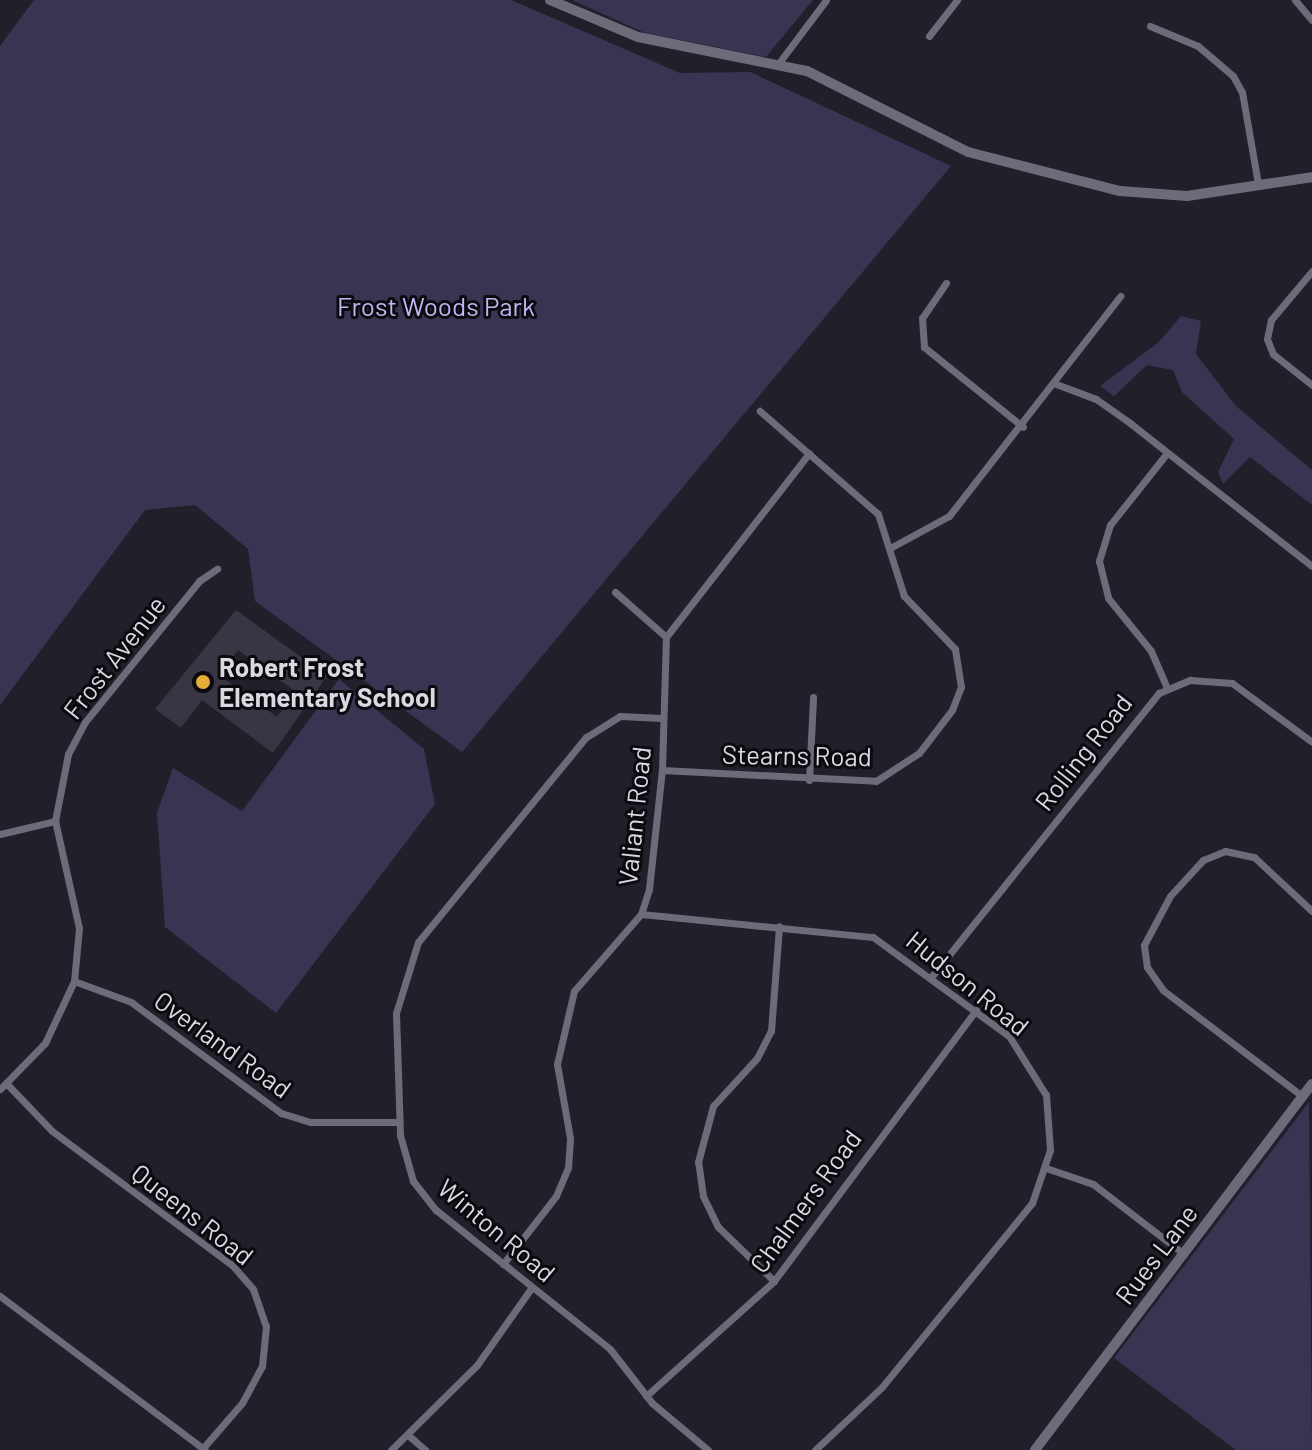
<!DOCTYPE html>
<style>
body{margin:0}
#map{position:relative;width:1312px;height:1450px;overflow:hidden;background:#211f2a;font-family:Barlow,sans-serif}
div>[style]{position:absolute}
.green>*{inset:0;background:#3a3453}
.building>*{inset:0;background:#373642}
.street>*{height:7px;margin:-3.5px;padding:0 3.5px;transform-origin:3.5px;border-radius:3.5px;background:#6d6b79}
.secondary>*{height:10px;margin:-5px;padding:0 5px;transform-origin:5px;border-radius:5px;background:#6d6b79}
.dots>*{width:22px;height:22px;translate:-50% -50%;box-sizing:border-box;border:4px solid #0a0a0f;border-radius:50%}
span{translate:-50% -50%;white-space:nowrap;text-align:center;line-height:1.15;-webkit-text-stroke:6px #0a0a0f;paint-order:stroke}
.park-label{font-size:26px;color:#c0b7f4}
.street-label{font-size:26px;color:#dad9e1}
.poi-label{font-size:26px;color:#dad9e1;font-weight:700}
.left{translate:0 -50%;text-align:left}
</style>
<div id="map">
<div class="green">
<i style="clip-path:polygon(34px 0,511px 0,680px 73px,750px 72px,951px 166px,462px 752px,255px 601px,248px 549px,195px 505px,145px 510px,0 705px,0 46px)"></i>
<i style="clip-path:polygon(572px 0,813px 0,766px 57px,645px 33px)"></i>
<i style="clip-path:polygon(1181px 316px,1201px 321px,1196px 354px,1236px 406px,1312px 470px,1312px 505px,1250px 457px,1223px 484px,1218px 472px,1234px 439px,1182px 392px,1173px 370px,1147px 365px,1114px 396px,1100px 386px,1159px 342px)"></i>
<i style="clip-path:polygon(339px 679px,424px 749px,435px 804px,276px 1013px,165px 927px,157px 813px,173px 768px,242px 811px)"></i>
<i style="clip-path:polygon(1309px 1102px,1312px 1450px,1236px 1450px,1114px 1358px)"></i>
</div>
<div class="building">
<i style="clip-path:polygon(evenodd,236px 610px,327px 676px,273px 753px,202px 700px,181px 728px,155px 709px,236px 610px,238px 650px,296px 692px,277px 717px,219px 675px,238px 650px)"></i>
</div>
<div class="street">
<i style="left:1295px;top:0;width:26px;rotate:50deg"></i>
<i style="left:1150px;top:26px;width:52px;rotate:22.6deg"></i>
<i style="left:1198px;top:46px;width:46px;rotate:40.6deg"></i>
<i style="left:1233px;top:76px;width:18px;rotate:61deg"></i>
<i style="left:1242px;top:92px;width:93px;rotate:80.1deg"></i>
<i style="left:929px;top:36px;width:46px;rotate:-52.1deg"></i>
<i style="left:778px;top:64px;width:80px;rotate:-53.1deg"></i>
<i style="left:1312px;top:271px;width:64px;rotate:129.9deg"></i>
<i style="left:1271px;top:320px;width:19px;rotate:102deg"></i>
<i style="left:1267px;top:339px;width:16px;rotate:68deg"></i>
<i style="left:1273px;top:354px;width:50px;rotate:38.5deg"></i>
<i style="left:946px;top:283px;width:42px;rotate:124.4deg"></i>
<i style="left:922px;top:318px;width:29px;rotate:86deg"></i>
<i style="left:924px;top:347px;width:127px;rotate:38.9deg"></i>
<i style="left:1056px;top:384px;width:43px;rotate:20.6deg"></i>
<i style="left:1096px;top:399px;width:42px;rotate:35.2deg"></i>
<i style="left:1130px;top:423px;width:231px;rotate:38.2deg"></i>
<i style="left:1167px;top:453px;width:92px;rotate:128.4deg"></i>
<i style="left:1110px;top:525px;width:38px;rotate:107deg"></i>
<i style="left:1099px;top:561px;width:38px;rotate:76deg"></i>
<i style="left:1108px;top:598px;width:68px;rotate:50.9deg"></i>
<i style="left:1151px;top:651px;width:40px;rotate:66.6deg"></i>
<i style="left:890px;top:548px;width:67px;rotate:-28.5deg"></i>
<i style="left:949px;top:516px;width:279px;rotate:-52.1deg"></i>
<i style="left:615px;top:592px;width:68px;rotate:41.4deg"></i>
<i style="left:661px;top:718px;width:41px;rotate:-177.2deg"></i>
<i style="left:620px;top:716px;width:40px;rotate:148deg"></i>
<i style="left:586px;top:737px;width:265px;rotate:129.3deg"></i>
<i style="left:418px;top:942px;width:74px;rotate:107.2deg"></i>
<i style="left:396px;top:1013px;width:122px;rotate:88.1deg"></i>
<i style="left:400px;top:1135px;width:48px;rotate:74.2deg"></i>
<i style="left:413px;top:1181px;width:37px;rotate:52deg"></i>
<i style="left:436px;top:1210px;width:223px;rotate:38.6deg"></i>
<i style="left:610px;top:1349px;width:68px;rotate:52.1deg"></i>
<i style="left:652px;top:1403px;width:73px;rotate:40deg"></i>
<i style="left:662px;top:770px;width:214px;rotate:2.9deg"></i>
<i style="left:876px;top:781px;width:51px;rotate:-33.1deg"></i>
<i style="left:919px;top:753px;width:54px;rotate:-52.5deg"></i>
<i style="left:952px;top:710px;width:25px;rotate:-69deg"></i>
<i style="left:961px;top:687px;width:38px;rotate:-99deg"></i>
<i style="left:955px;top:649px;width:74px;rotate:-133.9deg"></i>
<i style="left:904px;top:596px;width:86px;rotate:-107.6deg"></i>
<i style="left:878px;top:514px;width:157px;rotate:-138.9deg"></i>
<i style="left:809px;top:780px;width:83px;rotate:-87.2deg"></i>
<i style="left:0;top:834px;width:57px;rotate:-13.3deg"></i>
<i style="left:641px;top:914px;width:233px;rotate:5.7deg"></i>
<i style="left:873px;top:937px;width:168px;rotate:36.1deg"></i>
<i style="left:1009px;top:1036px;width:70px;rotate:57.9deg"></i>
<i style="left:1046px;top:1095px;width:55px;rotate:85.8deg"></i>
<i style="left:1050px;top:1150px;width:56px;rotate:108.8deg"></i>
<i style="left:1032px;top:1203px;width:237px;rotate:129.2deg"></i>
<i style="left:882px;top:1387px;width:92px;rotate:136.8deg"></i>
<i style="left:932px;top:976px;width:363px;rotate:-51.3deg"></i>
<i style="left:1159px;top:693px;width:34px;rotate:-23deg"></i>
<i style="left:1190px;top:680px;width:42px;rotate:4.1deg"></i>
<i style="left:1232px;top:683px;width:99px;rotate:36.4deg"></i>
<i style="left:74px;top:981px;width:61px;rotate:20.2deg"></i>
<i style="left:131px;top:1002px;width:187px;rotate:36.5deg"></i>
<i style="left:281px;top:1113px;width:31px;rotate:17deg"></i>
<i style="left:311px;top:1122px;width:88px"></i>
<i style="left:6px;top:1083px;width:66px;rotate:46.2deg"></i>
<i style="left:52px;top:1131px;width:226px;rotate:36.7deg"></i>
<i style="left:233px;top:1266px;width:30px;rotate:49deg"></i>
<i style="left:253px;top:1289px;width:39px;rotate:71deg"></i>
<i style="left:266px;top:1326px;width:40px;rotate:95.7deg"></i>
<i style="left:262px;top:1366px;width:42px;rotate:118.4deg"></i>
<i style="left:242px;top:1403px;width:60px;rotate:130.9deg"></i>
<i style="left:0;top:1089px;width:64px;rotate:-45.6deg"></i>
<i style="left:45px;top:1043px;width:68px;rotate:-64.9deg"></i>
<i style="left:74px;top:981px;width:53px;rotate:-84.6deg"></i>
<i style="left:79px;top:928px;width:110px;rotate:-102.6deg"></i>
<i style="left:55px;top:821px;width:68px;rotate:-79deg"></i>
<i style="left:68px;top:754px;width:36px;rotate:-62deg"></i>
<i style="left:85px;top:722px;width:181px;rotate:-51deg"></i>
<i style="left:199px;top:581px;width:22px;rotate:-34deg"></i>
<i style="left:1302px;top:1096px;width:175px;rotate:-142.7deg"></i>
<i style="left:1163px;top:990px;width:28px;rotate:-125deg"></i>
<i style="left:1147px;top:967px;width:22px;rotate:-98deg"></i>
<i style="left:1144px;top:945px;width:55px;rotate:-62deg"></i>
<i style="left:1170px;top:896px;width:49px;rotate:-47.5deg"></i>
<i style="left:1203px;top:860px;width:24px;rotate:-22deg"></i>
<i style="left:1225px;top:851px;width:30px;rotate:12deg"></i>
<i style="left:1254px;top:857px;width:79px;rotate:43deg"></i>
<i style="left:1046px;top:1168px;width:50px;rotate:18.8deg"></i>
<i style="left:1093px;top:1184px;width:115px;rotate:37.6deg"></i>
<i style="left:503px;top:1264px;width:86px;rotate:-52.1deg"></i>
<i style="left:556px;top:1196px;width:30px;rotate:-67deg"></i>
<i style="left:568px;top:1168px;width:30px;rotate:-86deg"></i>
<i style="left:570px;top:1138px;width:75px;rotate:-100deg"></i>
<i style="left:557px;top:1064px;width:75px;rotate:-76.9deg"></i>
<i style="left:574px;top:991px;width:102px;rotate:-49deg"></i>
<i style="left:641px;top:914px;width:26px;rotate:-72deg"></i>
<i style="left:649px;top:889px;width:120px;rotate:-83.8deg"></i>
<i style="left:662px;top:770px;width:133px;rotate:-88.3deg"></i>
<i style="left:666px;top:637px;width:233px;rotate:-52.1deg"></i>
<i style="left:774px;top:1281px;width:78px;rotate:-136deg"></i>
<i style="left:718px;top:1227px;width:34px;rotate:-116deg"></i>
<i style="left:703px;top:1196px;width:34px;rotate:-98deg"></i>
<i style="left:698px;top:1162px;width:58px;rotate:-75deg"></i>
<i style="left:713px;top:1106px;width:65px;rotate:-47.5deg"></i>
<i style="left:757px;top:1058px;width:30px;rotate:-63deg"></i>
<i style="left:771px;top:1031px;width:105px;rotate:-85.6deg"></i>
<i style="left:0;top:1296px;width:256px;rotate:36.9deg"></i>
<i style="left:646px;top:1396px;width:172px;rotate:-41.9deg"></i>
<i style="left:774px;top:1281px;width:338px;rotate:-53.3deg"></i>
<i style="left:408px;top:1435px;width:23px;rotate:41deg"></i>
<i style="left:391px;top:1450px;width:121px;rotate:-44.7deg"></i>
<i style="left:477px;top:1365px;width:95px;rotate:-54.8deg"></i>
</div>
<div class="secondary">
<i style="left:550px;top:0;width:95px;rotate:22.8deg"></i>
<i style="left:638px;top:37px;width:172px;rotate:11.4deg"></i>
<i style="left:807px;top:71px;width:180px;rotate:26.7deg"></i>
<i style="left:968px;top:152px;width:157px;rotate:14.4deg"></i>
<i style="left:1120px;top:191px;width:67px;rotate:4.3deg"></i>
<i style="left:1187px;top:196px;width:126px;rotate:-8.6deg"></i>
<i style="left:1035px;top:1450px;width:459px;rotate:-52.9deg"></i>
</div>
<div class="dots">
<i style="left:203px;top:682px;background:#e5ad36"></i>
</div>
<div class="park-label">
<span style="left:436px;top:306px">Frost Woods Park</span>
</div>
<div class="street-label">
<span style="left:114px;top:657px;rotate:-52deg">Frost Avenue</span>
<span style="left:1083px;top:752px;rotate:-52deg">Rolling Road</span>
<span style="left:797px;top:755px;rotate:1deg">Stearns Road</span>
<span style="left:634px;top:816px;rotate:-84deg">Valiant Road</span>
<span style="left:968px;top:983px;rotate:39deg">Hudson Road</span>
<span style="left:223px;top:1044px;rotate:36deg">Overland Road</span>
<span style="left:805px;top:1201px;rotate:-54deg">Chalmers Road</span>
<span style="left:193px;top:1214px;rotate:38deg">Queens Road</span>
<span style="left:497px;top:1230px;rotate:40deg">Winton Road</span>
<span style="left:1156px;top:1254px;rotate:-53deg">Rues Lane</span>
</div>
<div class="poi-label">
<span class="left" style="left:219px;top:682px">Robert Frost<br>Elementary School</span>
</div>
</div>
